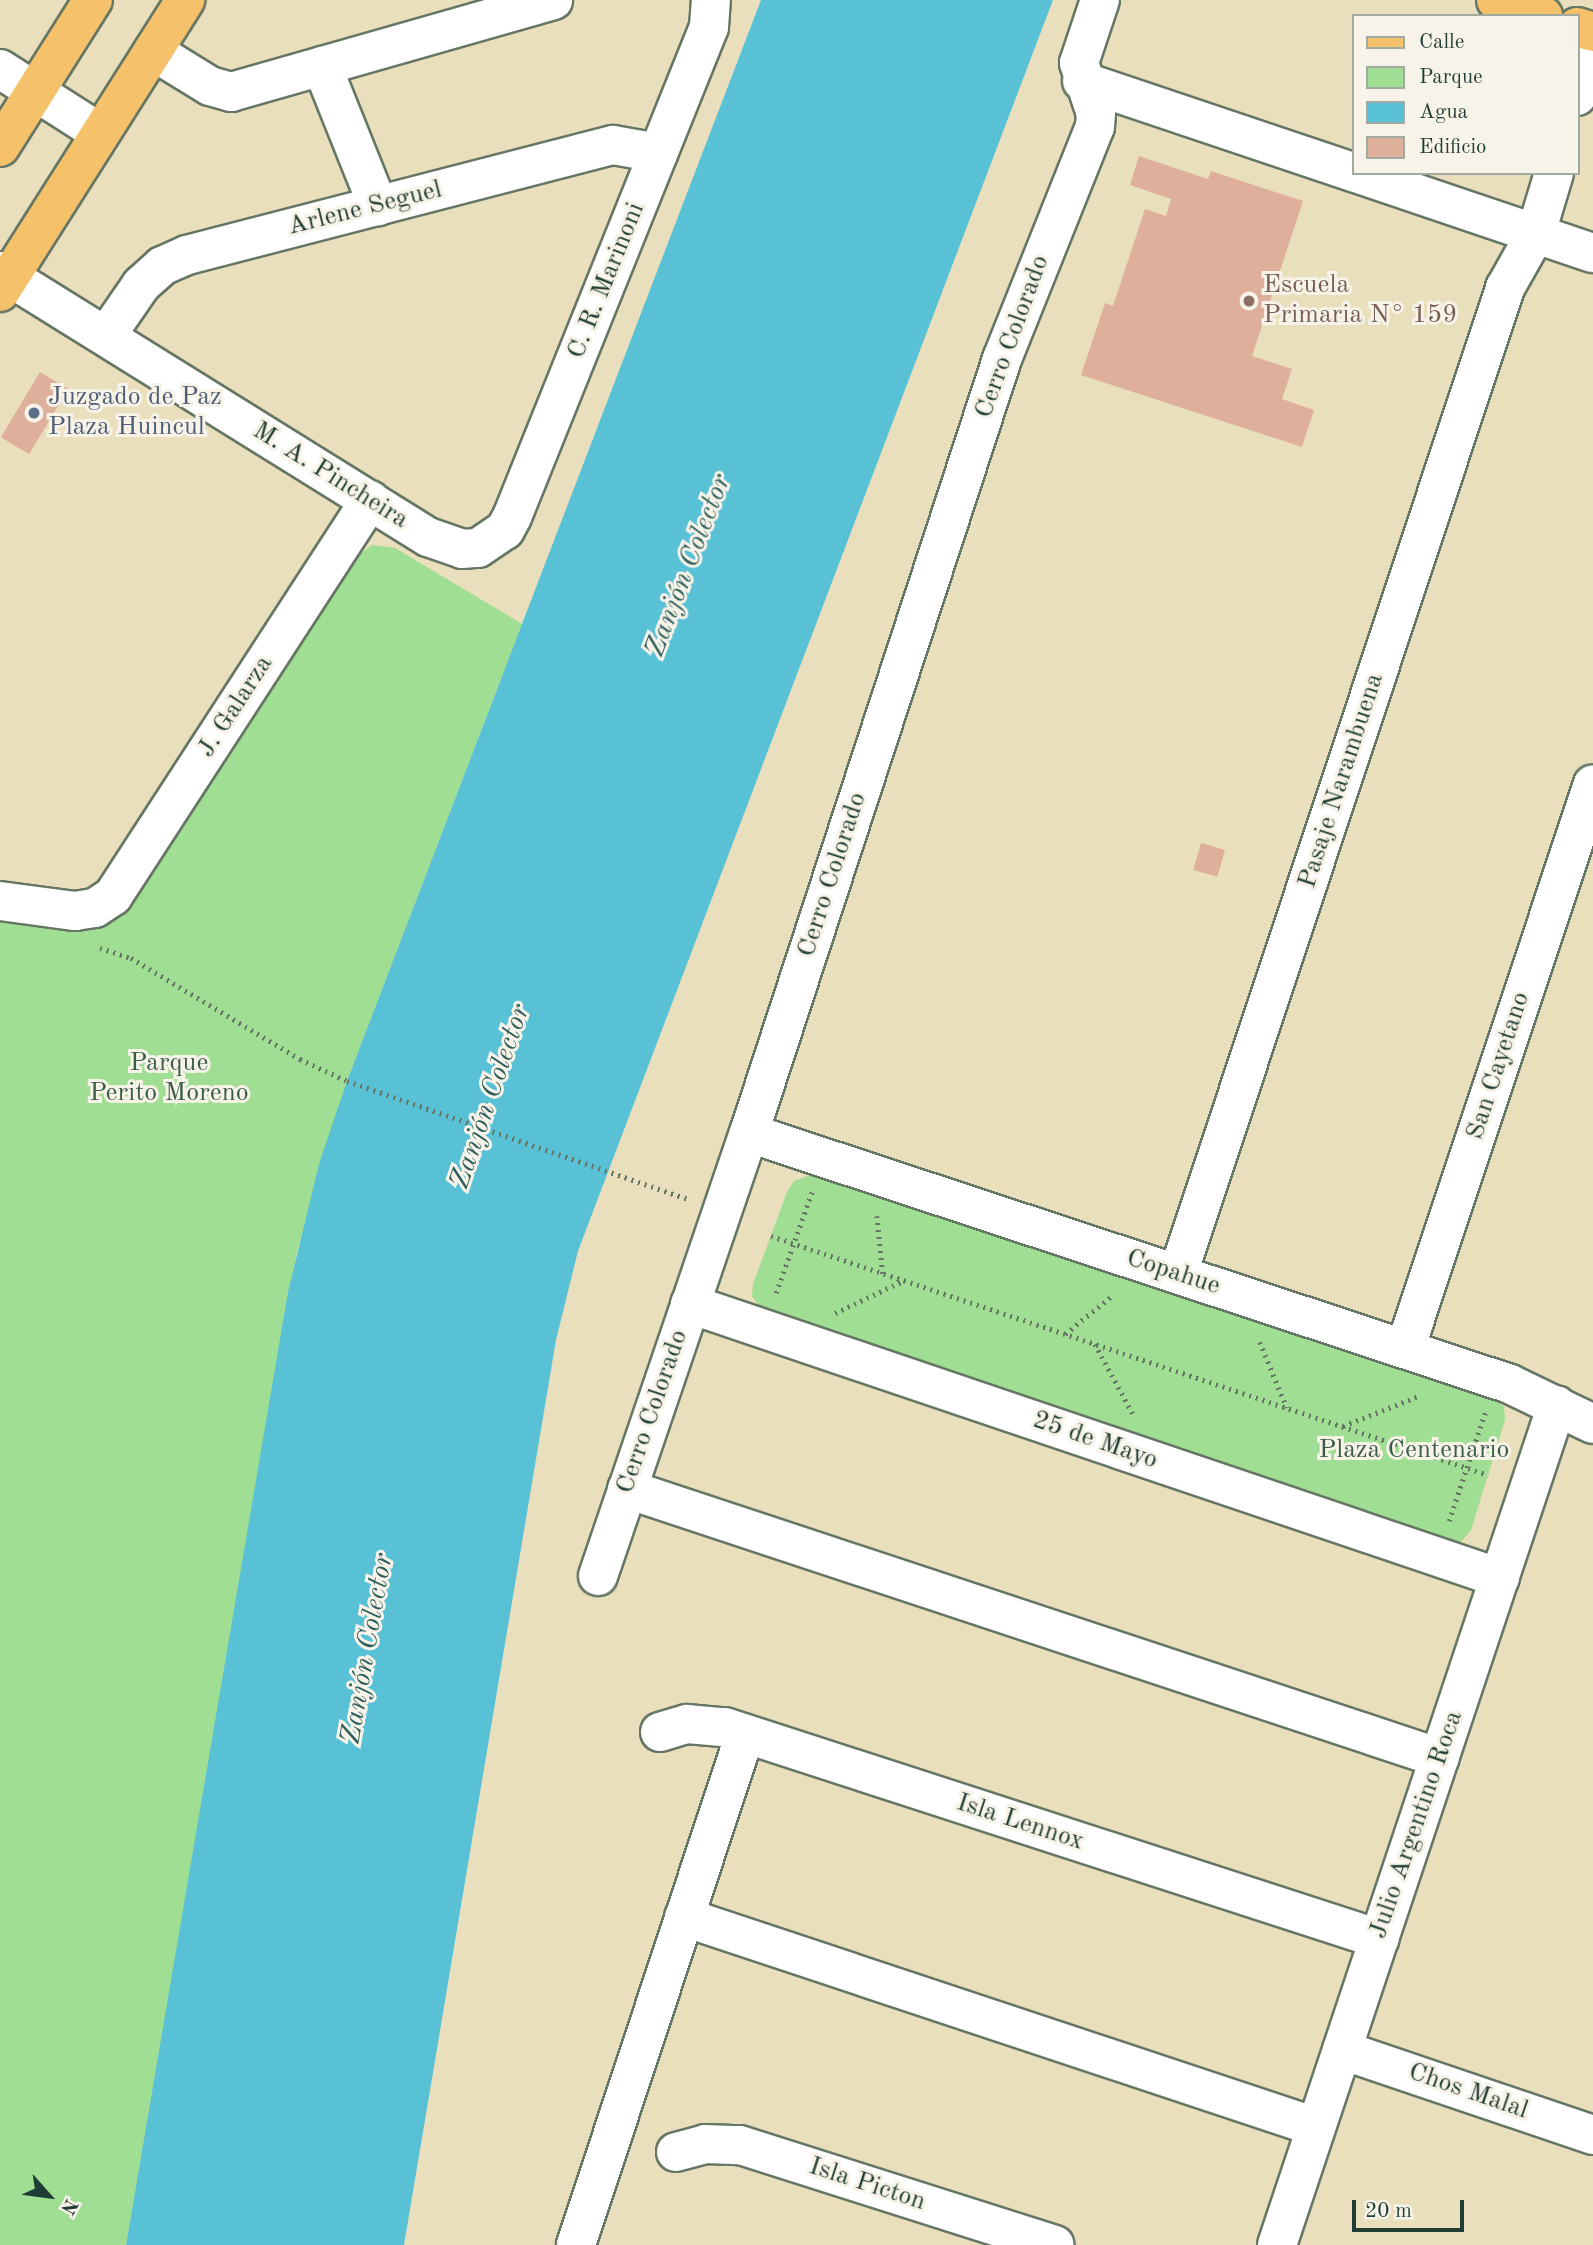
<!DOCTYPE html>
<meta charset="utf-8">
<style>
body{margin:0}
#map{position:relative;width:1593px;height:2245px;overflow:hidden;background:#e9dfbc;font-family:"Old Standard TT",serif}
div>[style]{position:absolute}
.green>*{inset:0;background:#9fde93}
.water>*{inset:0;background:#59c1d6}
.building>*{inset:0;background:#deaf9b;transform-origin:0 0}
.path>*{height:4.5px;margin-top:-2.25px;transform-origin:0;background:repeating-linear-gradient(90deg,#667664 0 2px,transparent 0 7px)}
.roads{filter:drop-shadow(2px 0 #667664) drop-shadow(-2px 0 #667664) drop-shadow(0 2px #667664) drop-shadow(0 -2px #667664)}
.minor>*{height:38px;margin:-19px;padding:0 19px;transform-origin:19px;border-radius:19px;background:#fff}
.major>*{height:38px;margin:-19px;padding:0 19px;transform-origin:19px;border-radius:19px;background:#f5c16b}
.dots>*{width:19px;height:19px;translate:-50% -50%;box-sizing:border-box;border:4px solid #f7f3e8;border-radius:50%}
span{translate:-50% -50%;white-space:nowrap;text-align:center;line-height:1.15;-webkit-text-stroke:6px #f7f3e8;paint-order:stroke}
.street-label{font-size:26px;color:#1f3d34}
.education-label{font-size:26px;color:#785e54}
.left{translate:0 -50%;text-align:left}
.service-label{font-size:26px;color:#4e5e75}
.park-label{font-size:26px;color:#395d47}
.water-label{font-size:28px;color:#2e5e5c;font-style:italic}
.legend{position:absolute;left:1352px;top:14px;width:228px;height:161px;box-sizing:border-box;background:#f7f3e8;border:2px solid #a1aaa0;margin:0;padding:9px 12px;list-style:none;font-size:21px;color:#1f3d34}
.legend li{display:flex;align-items:center;gap:14px;height:35px}
.legend b{width:35px;border:2px solid #a1aaa0}
.north{position:absolute;left:14px;top:2161px;width:70px;height:70px;-webkit-text-stroke:5px #f7f3e8;paint-order:stroke;rotate:118deg;font-size:19px;font-weight:700;line-height:28px;text-align:center;color:#1f3d34}
.north::after{content:'';display:block;margin:auto;width:24px;height:32px;background:#1f3d34;clip-path:polygon(50% 0,100% 100%,50% 72%,0 100%)}
.scale{position:absolute;left:1352px;top:2200px;width:112px;height:32px;box-sizing:border-box;border:4px solid #1f3d34;border-top:0;padding-left:9px;font-size:21px;line-height:24px;white-space:nowrap;color:#1f3d34;-webkit-text-stroke:5px #f7f3e8;paint-order:stroke}
</style>
<div id="map">
<div class="green">
<i style="clip-path:polygon(372px 545px,395px 548px,522px 624px,347px 1081px,297px 1251px,126px 2245px,0 2245px,0 920px,99px 925px,125px 912px,352px 560px)"></i>
<i style="clip-path:polygon(811px 1175px,1495px 1398px,1504px 1407px,1505px 1420px,1471px 1530px,1460px 1543px,1442px 1542px,758px 1305px,752px 1296px,753px 1284px,787px 1192px,794px 1181px)"></i>
</div>
<div class="water">
<i style="clip-path:polygon(761px 0,1053px 0,578px 1251px,556px 1340px,404px 2245px,126px 2245px,288px 1292px,319px 1164px,347px 1081px)"></i>
</div>
<div class="building">
<i style="clip-path:polygon(1139px 156px,1208px 179px,1211px 171px,1303px 201px,1252px 356px,1292px 369px,1282px 399px,1314px 410px,1302px 447px,1081px 375px,1105px 303px,1113px 306px,1145px 209px,1166px 216px,1171px 199px,1130px 185px)"></i>
<i style="left:40px;top:372px;width:33px;height:76px;rotate:31deg"></i>
<i style="left:1201px;top:843px;width:25px;height:28px;rotate:16deg"></i>
</div>
<div class="path">
<i style="left:100px;top:948px;width:33px;rotate:18deg"></i>
<i style="left:131px;top:958px;width:197px;rotate:30.9deg"></i>
<i style="left:300px;top:1059px;width:52px;rotate:25.1deg"></i>
<i style="left:347px;top:1081px;width:361px;rotate:19.1deg"></i>
<i style="left:877px;top:1216px;width:58px;rotate:84.1deg"></i>
<i style="left:771px;top:1236px;width:756px;rotate:18.43deg"></i>
<i style="left:776px;top:1293px;width:107px;rotate:-70.4deg"></i>
<i style="left:835px;top:1313px;width:75px;rotate:-25.2deg"></i>
<i style="left:1065px;top:1334px;width:63px;rotate:-39.2deg"></i>
<i style="left:1260px;top:1342px;width:71px;rotate:67.8deg"></i>
<i style="left:1095px;top:1344px;width:80px;rotate:61.5deg"></i>
<i style="left:1343px;top:1426px;width:82px;rotate:-21.5deg"></i>
<i style="left:1449px;top:1521px;width:114px;rotate:-71.6deg"></i>
</div>
<div class="roads">
<div class="minor">
<i style="left:153px;top:51px;width:67px;rotate:31.6deg"></i>
<i style="left:210px;top:86px;width:22px;rotate:16deg"></i>
<i style="left:231px;top:92px;width:335px;rotate:-15.9deg"></i>
<i style="left:322px;top:66px;width:151px;rotate:68.2deg"></i>
<i style="left:0;top:69px;width:119px;rotate:32.6deg"></i>
<i style="left:1082px;top:81px;width:286px;rotate:18.6deg"></i>
<i style="left:1577px;top:96px;width:55px;rotate:-73.2deg"></i>
<i style="left:1356px;top:173px;width:250px;rotate:18.7deg"></i>
<i style="left:0;top:271px;width:504px;rotate:31.86deg"></i>
<i style="left:428px;top:537px;width:36px;rotate:19deg"></i>
<i style="left:462px;top:549px;width:16px;rotate:-4deg"></i>
<i style="left:478px;top:548px;width:32px;rotate:-34deg"></i>
<i style="left:505px;top:530px;width:15px;rotate:-62deg"></i>
<i style="left:512px;top:517px;width:528px;rotate:-68.1deg"></i>
<i style="left:709px;top:27px;width:27px;rotate:-86deg"></i>
<i style="left:106px;top:336px;width:62px;rotate:-55.5deg"></i>
<i style="left:141px;top:285px;width:28px;rotate:-42deg"></i>
<i style="left:162px;top:266px;width:27px;rotate:-24deg"></i>
<i style="left:187px;top:255px;width:440px;rotate:-14.5deg"></i>
<i style="left:613px;top:145px;width:46px;rotate:10.1deg"></i>
<i style="left:0;top:901px;width:76px;rotate:7.6deg"></i>
<i style="left:75px;top:911px;width:20px;rotate:-9deg"></i>
<i style="left:95px;top:908px;width:22px;rotate:-34deg"></i>
<i style="left:113px;top:896px;width:472px;rotate:-57deg"></i>
<i style="left:749px;top:1133px;width:801px;rotate:18.25deg"></i>
<i style="left:1510px;top:1384px;width:92px;rotate:25.7deg"></i>
<i style="left:1178px;top:1274px;width:1039px;rotate:-71.65deg"></i>
<i style="left:1505px;top:288px;width:63px;rotate:-60.6deg"></i>
<i style="left:1536px;top:233px;width:63px;rotate:-73.3deg"></i>
<i style="left:690px;top:1304px;width:855px;rotate:18.69deg"></i>
<i style="left:1405px;top:1349px;width:595px;rotate:-71.6deg"></i>
<i style="left:627px;top:1489px;width:856px;rotate:18.31deg"></i>
<i style="left:598px;top:1576px;width:468px;rotate:-71.2deg"></i>
<i style="left:749px;top:1133px;width:814px;rotate:-71.9deg"></i>
<i style="left:1002px;top:359px;width:250px;rotate:-68.2deg"></i>
<i style="left:1095px;top:127px;width:13px;rotate:-86deg"></i>
<i style="left:1096px;top:114px;width:54px;rotate:-108.4deg"></i>
<i style="left:1079px;top:63px;width:66px;rotate:-71.6deg"></i>
<i style="left:660px;top:1732px;width:28px;rotate:-17deg"></i>
<i style="left:687px;top:1724px;width:38px;rotate:5deg"></i>
<i style="left:725px;top:1727px;width:688px;rotate:17.96deg"></i>
<i style="left:684px;top:1917px;width:666px;rotate:18.38deg"></i>
<i style="left:1342px;top:2050px;width:265px;rotate:18.7deg"></i>
<i style="left:676px;top:2152px;width:30px;rotate:-15deg"></i>
<i style="left:705px;top:2144px;width:35px;rotate:2deg"></i>
<i style="left:740px;top:2145px;width:330px;rotate:17.6deg"></i>
<i style="left:576px;top:2245px;width:538px;rotate:-71.7deg"></i>
<i style="left:1277px;top:2245px;width:885px;rotate:-71.57deg"></i>
</div>
<div class="major">
<i style="left:1496px;top:0;width:50px;rotate:18.8deg"></i>
<i style="left:1577px;top:27px;width:17px;rotate:17deg"></i>
<i style="left:0;top:147px;width:174px;rotate:-57.7deg"></i>
<i style="left:0;top:292px;width:346px;rotate:-57.6deg"></i>
</div>
</div>
<div class="dots">
<i style="left:1249px;top:301px;background:#8d6e63"></i>
<i style="left:34px;top:413px;background:#5c6f8a"></i>
</div>
<div class="street-label">
<span style="left:365px;top:209px;rotate:-14deg">Arlene Seguel</span>
<span style="left:607px;top:281px;rotate:-68deg">C. R. Marinoni</span>
<span style="left:1013px;top:337px;rotate:-70deg">Cerro Colorado</span>
<span style="left:330px;top:476px;rotate:32deg">M. A. Pincheira</span>
<span style="left:236px;top:707px;rotate:-57deg">J. Galarza</span>
<span style="left:1342px;top:781px;rotate:-72deg">Pasaje Narambuena</span>
<span style="left:833px;top:875px;rotate:-72deg">Cerro Colorado</span>
<span style="left:1499px;top:1066px;rotate:-72deg">San Cayetano</span>
<span style="left:1173px;top:1273px;rotate:18deg">Copahue</span>
<span style="left:653px;top:1412px;rotate:-71deg">Cerro Colorado</span>
<span style="left:1095px;top:1441px;rotate:19deg">25 de Mayo</span>
<span style="left:1020px;top:1823px;rotate:18deg">Isla Lennox</span>
<span style="left:1417px;top:1825px;rotate:-71deg">Julio Argentino Roca</span>
<span style="left:1468px;top:2092px;rotate:19deg">Chos Malal</span>
<span style="left:867px;top:2185px;rotate:18deg">Isla Picton</span>
</div>
<div class="education-label">
<span class="left" style="left:1263px;top:301px">Escuela<br>Primaria N° 159</span>
</div>
<div class="service-label">
<span class="left" style="left:48px;top:413px">Juzgado de Paz<br>Plaza Huincul</span>
</div>
<div class="park-label">
<span style="left:169px;top:1079px">Parque<br>Perito Moreno</span>
<span style="left:1414px;top:1451px">Plaza Centenario</span>
</div>
<div class="water-label">
<span style="left:689px;top:566px;rotate:-69deg">Zanjón Colector</span>
<span style="left:491px;top:1097px;rotate:-71deg">Zanjón Colector</span>
<span style="left:368px;top:1649px;rotate:-80deg">Zanjón Colector</span>
</div>
<ul class="legend">
<li><b style="height:9px;background:#f5c16b"></b>Calle</li>
<li><b style="height:19px;background:#9fde93"></b>Parque</li>
<li><b style="height:19px;background:#59c1d6"></b>Agua</li>
<li><b style="height:19px;background:#deaf9b"></b>Edificio</li>
</ul>
<div class="north">N</div>
<div class="scale">20 m</div>
</div>
